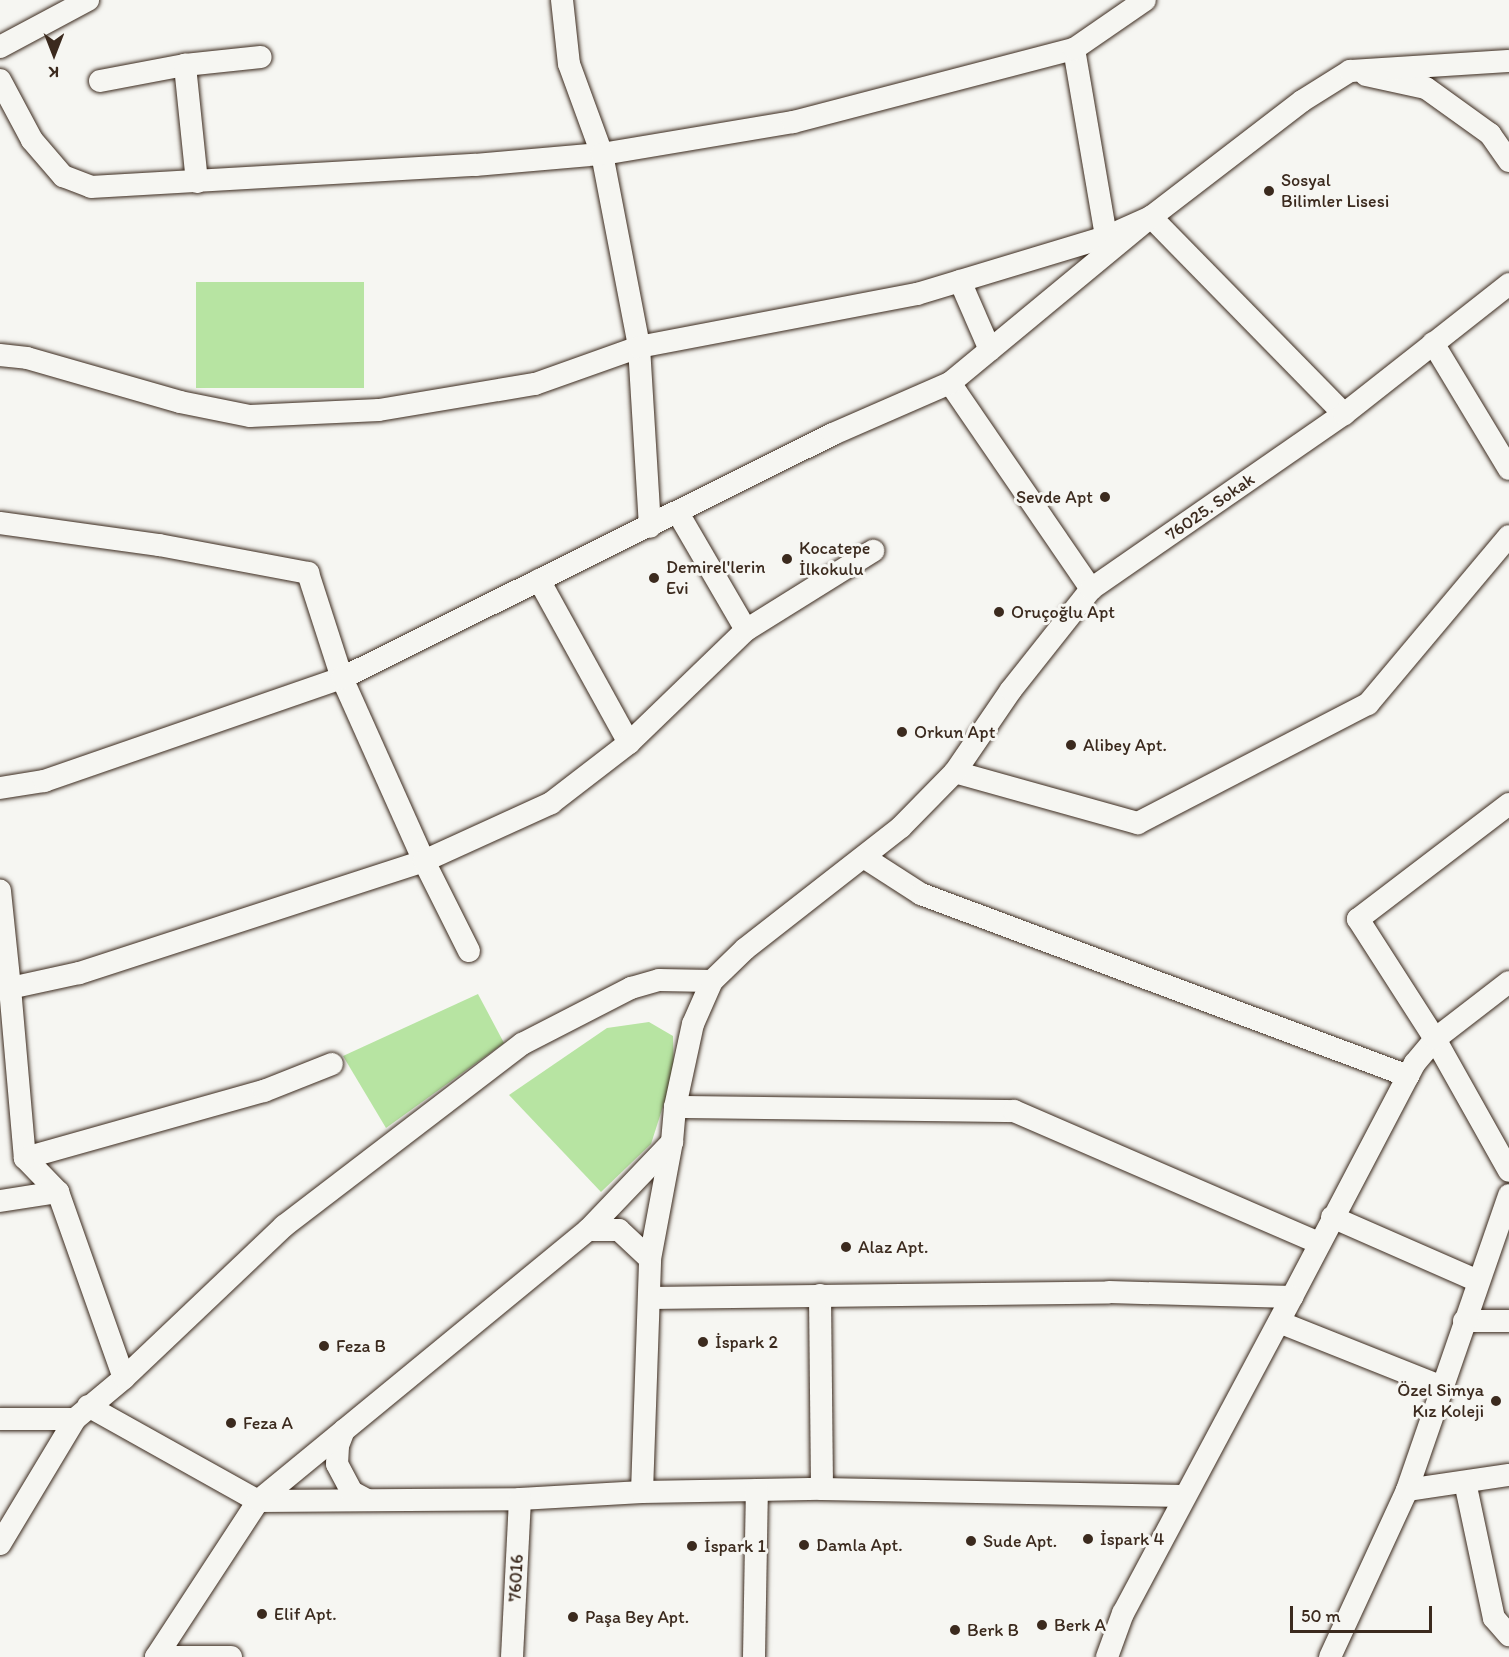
<!DOCTYPE html>
<html>
<head>
<meta charset="utf-8">
<style>
  body { margin:0 }
  #map { position:relative; width:1509px; height:1657px; overflow:hidden; background:#f6f6f2; font-family:Itim,sans-serif }
  div>[style] { position:absolute }
  .green>* { inset:0; background:#b7e4a2; transform-origin:0 0 }
  .roads { filter:drop-shadow(0 0 2px #3b2a1e) drop-shadow(0 0 2px #3b2a1e) }
  .minor>* { height:22px; margin:-11px; padding:0 11px; transform-origin:11px; border-radius:11px; background:#f6f6f2 }
  .dots>* { width:16px; height:16px; translate:-50% -50%; box-sizing:border-box; border:3px solid #f6f6f2; border-radius:50% }
  span { translate:-50% -50%; white-space:nowrap; text-align:center; line-height:1.15; -webkit-text-stroke:6px #f6f6f2; paint-order:stroke }
  .poi-label { font-size:18px; color:#3b2a1e }
  .left { translate:0 -50%; text-align:left }
  .right { translate:-100% -50%; text-align:right }
  .street-label { font-size:18px; color:#3b2a1e }
  .north { position:absolute; left:24px; top:24px; width:60px; height:60px; -webkit-text-stroke:4px #f6f6f2; paint-order:stroke; rotate:180deg; font-size:16px; font-weight:700; line-height:24px; text-align:center; color:#3b2a1e }
  .north::after { content:''; display:block; margin:auto; width:21px; height:27px; background:#3b2a1e; clip-path:polygon(50% 0,100% 100%,50% 72%,0 100%) }
  .scale { position:absolute; left:1290px; top:1606px; width:142px; height:27px; box-sizing:border-box; border:3px solid #3b2a1e; border-top:0; padding-left:8px; font-size:18px; line-height:21px; white-space:nowrap; color:#3b2a1e; -webkit-text-stroke:4px #f6f6f2; paint-order:stroke }
</style>
</head>
<body>
<div id="map">
  <div class="green">
    <div style="left:196px;top:282px;width:168px;height:106px"></div>
    <div style="clip-path:polygon(478px 994px,504px 1043px,386px 1128px,343px 1056px)"></div>
    <div style="clip-path:polygon(649px 1022px,673px 1036px,674px 1072px,651px 1144px,601px 1192px,509px 1095px,607px 1028px)"></div>
  </div>
  <div class="roads">
    <div class="minor">
      <div style="left:562px;top:0;width:64px;rotate:83.8deg"></div>
      <div style="left:569px;top:64px;width:96px;rotate:69.9deg"></div>
      <div style="left:602px;top:154px;width:197px;rotate:79.1deg"></div>
      <div style="left:639px;top:347px;width:180px;rotate:86.5deg"></div>
      <div style="left:0;top:47px;width:100px;rotate:-28.1deg"></div>
      <div style="left:1074px;top:49px;width:191px;rotate:80.3deg"></div>
      <div style="left:1366px;top:75px;width:61px;rotate:12.2deg"></div>
      <div style="left:1426px;top:88px;width:79px;rotate:35.7deg"></div>
      <div style="left:1490px;top:134px;width:33px;rotate:55deg"></div>
      <div style="left:0;top:80px;width:68px;rotate:61.9deg"></div>
      <div style="left:32px;top:140px;width:48px;rotate:49.3deg"></div>
      <div style="left:63px;top:176px;width:30px;rotate:21deg"></div>
      <div style="left:91px;top:187px;width:385px;rotate:-3.3deg"></div>
      <div style="left:475px;top:165px;width:127px;rotate:-5deg"></div>
      <div style="left:602px;top:154px;width:194px;rotate:-9.5deg"></div>
      <div style="left:793px;top:122px;width:290px;rotate:-14.6deg"></div>
      <div style="left:1074px;top:49px;width:86px;rotate:-34.6deg"></div>
      <div style="left:100px;top:81px;width:86px;rotate:-10.7deg"></div>
      <div style="left:197px;top:182px;width:118px;rotate:-95.9deg"></div>
      <div style="left:185px;top:65px;width:76px;rotate:-6deg"></div>
      <div style="left:960px;top:281px;width:75px;rotate:66.5deg"></div>
      <div style="left:1433px;top:343px;width:147px;rotate:58.9deg"></div>
      <div style="left:0;top:355px;width:27px;rotate:6deg"></div>
      <div style="left:27px;top:358px;width:159px;rotate:16deg"></div>
      <div style="left:180px;top:402px;width:71px;rotate:11.3deg"></div>
      <div style="left:250px;top:416px;width:129px;rotate:-2.7deg"></div>
      <div style="left:379px;top:410px;width:158px;rotate:-9.5deg"></div>
      <div style="left:535px;top:384px;width:110px;rotate:-19.6deg"></div>
      <div style="left:639px;top:347px;width:283px;rotate:-10.8deg"></div>
      <div style="left:917px;top:294px;width:197px;rotate:-16.8deg"></div>
      <div style="left:1106px;top:237px;width:49px;rotate:-24deg"></div>
      <div style="left:1151px;top:217px;width:276px;rotate:45.6deg"></div>
      <div style="left:950px;top:383px;width:250px;rotate:55.6deg"></div>
      <div style="left:678px;top:513px;width:135px;rotate:59.8deg"></div>
      <div style="left:0;top:523px;width:161px;rotate:7.9deg"></div>
      <div style="left:159px;top:545px;width:152px;rotate:10.6deg"></div>
      <div style="left:308px;top:573px;width:110px;rotate:72.1deg"></div>
      <div style="left:342px;top:678px;width:201px;rotate:65.9deg"></div>
      <div style="left:424px;top:861px;width:363px;rotate:162deg"></div>
      <div style="left:79px;top:973px;width:71px;rotate:167.7deg"></div>
      <div style="left:10px;top:988px;width:98px;rotate:-95.9deg"></div>
      <div style="left:539px;top:580px;width:186px;rotate:61.1deg"></div>
      <div style="left:955px;top:772px;width:190px;rotate:15.6deg"></div>
      <div style="left:1138px;top:823px;width:259px;rotate:-27.4deg"></div>
      <div style="left:1368px;top:704px;width:219px;rotate:-50deg"></div>
      <div style="left:0;top:788px;width:45px;rotate:-9deg"></div>
      <div style="left:44px;top:781px;width:315px;rotate:-19.1deg"></div>
      <div style="left:342px;top:678px;width:548px;rotate:-26.42deg"></div>
      <div style="left:833px;top:434px;width:128px;rotate:-23.6deg"></div>
      <div style="left:950px;top:383px;width:261px;rotate:-39.6deg"></div>
      <div style="left:1151px;top:217px;width:190px;rotate:-37.5deg"></div>
      <div style="left:1302px;top:101px;width:57px;rotate:-32deg"></div>
      <div style="left:1350px;top:71px;width:159px;rotate:-3.6deg"></div>
      <div style="left:1509px;top:804px;width:190px;rotate:142.7deg"></div>
      <div style="left:1358px;top:919px;width:143px;rotate:57.3deg"></div>
      <div style="left:1435px;top:1039px;width:151px;rotate:60.7deg"></div>
      <div style="left:865px;top:858px;width:67px;rotate:32.7deg"></div>
      <div style="left:921px;top:894px;width:520px;rotate:20.49deg"></div>
      <div style="left:469px;top:951px;width:101px;rotate:-116.6deg"></div>
      <div style="left:424px;top:861px;width:140px;rotate:-24.5deg"></div>
      <div style="left:551px;top:803px;width:98px;rotate:-37.6deg"></div>
      <div style="left:629px;top:743px;width:163px;rotate:-44deg"></div>
      <div style="left:746px;top:630px;width:150px;rotate:-31.9deg"></div>
      <div style="left:10px;top:988px;width:171px;rotate:85deg"></div>
      <div style="left:25px;top:1158px;width:47px;rotate:45.9deg"></div>
      <div style="left:58px;top:1192px;width:197px;rotate:70.5deg"></div>
      <div style="left:675px;top:1107px;width:339px;rotate:0.7deg"></div>
      <div style="left:1014px;top:1111px;width:332px;rotate:23.4deg"></div>
      <div style="left:25px;top:1158px;width:248px;rotate:-15.7deg"></div>
      <div style="left:264px;top:1091px;width:73px;rotate:-21.7deg"></div>
      <div style="left:0;top:1201px;width:59px;rotate:-8.8deg"></div>
      <div style="left:1332px;top:1217px;width:159px;rotate:23.7deg"></div>
      <div style="left:588px;top:1230px;width:31px"></div>
      <div style="left:619px;top:1230px;width:42px;rotate:43.1deg"></div>
      <div style="left:820px;top:1295px;width:194px;rotate:89.4deg"></div>
      <div style="left:1292px;top:1297px;width:264px;rotate:-62.3deg"></div>
      <div style="left:1415px;top:1063px;width:31px;rotate:-50deg"></div>
      <div style="left:1435px;top:1039px;width:93px;rotate:-37.6deg"></div>
      <div style="left:650px;top:1298px;width:459px;rotate:-0.7deg"></div>
      <div style="left:1109px;top:1292px;width:183px;rotate:1.6deg"></div>
      <div style="left:1292px;top:1297px;width:358px;rotate:118.1deg"></div>
      <div style="left:1123px;top:1613px;width:47px;rotate:110deg"></div>
      <div style="left:1464px;top:1321px;width:45px"></div>
      <div style="left:1279px;top:1322px;width:175px;rotate:21.7deg"></div>
      <div style="left:88px;top:1406px;width:195px;rotate:29.2deg"></div>
      <div style="left:258px;top:1501px;width:262px;rotate:-0.4deg"></div>
      <div style="left:520px;top:1499px;width:122px;rotate:-3.3deg"></div>
      <div style="left:642px;top:1492px;width:180px;rotate:-1deg"></div>
      <div style="left:822px;top:1489px;width:361px;rotate:1.1deg"></div>
      <div style="left:0;top:1419px;width:75px"></div>
      <div style="left:75px;top:1419px;width:64px;rotate:-39.9deg"></div>
      <div style="left:124px;top:1378px;width:221px;rotate:-43.5deg"></div>
      <div style="left:284px;top:1226px;width:300px;rotate:-37.4deg"></div>
      <div style="left:522px;top:1044px;width:123px;rotate:-27.2deg"></div>
      <div style="left:631px;top:988px;width:29px;rotate:-16deg"></div>
      <div style="left:659px;top:980px;width:53px;rotate:1.1deg"></div>
      <div style="left:344px;top:1430px;width:17px;rotate:111deg"></div>
      <div style="left:338px;top:1446px;width:18px;rotate:93deg"></div>
      <div style="left:337px;top:1464px;width:32px;rotate:62deg"></div>
      <div style="left:352px;top:1492px;width:17px;rotate:28deg"></div>
      <div style="left:1465px;top:1482px;width:139px;rotate:78deg"></div>
      <div style="left:1494px;top:1618px;width:23px;rotate:49deg"></div>
      <div style="left:1407px;top:1490px;width:103px;rotate:-8.4deg"></div>
      <div style="left:642px;top:1492px;width:233px;rotate:-88deg"></div>
      <div style="left:650px;top:1259px;width:119px;rotate:-79.4deg"></div>
      <div style="left:0;top:1544px;width:146px;rotate:-59deg"></div>
      <div style="left:156px;top:1657px;width:186px;rotate:-56.8deg"></div>
      <div style="left:258px;top:1501px;width:427px;rotate:-39.4deg"></div>
      <div style="left:588px;top:1230px;width:122px;rotate:-46.3deg"></div>
      <div style="left:672px;top:1142px;width:35px;rotate:-85deg"></div>
      <div style="left:675px;top:1107px;width:85px;rotate:-77.8deg"></div>
      <div style="left:693px;top:1024px;width:47px;rotate:-66.2deg"></div>
      <div style="left:712px;top:981px;width:46px;rotate:-44.1deg"></div>
      <div style="left:745px;top:949px;width:198px;rotate:-38deg"></div>
      <div style="left:901px;top:827px;width:77px;rotate:-45.5deg"></div>
      <div style="left:955px;top:772px;width:99px;rotate:-55.7deg"></div>
      <div style="left:1011px;top:690px;width:129px;rotate:-51.6deg"></div>
      <div style="left:1091px;top:589px;width:308px;rotate:-34.7deg"></div>
      <div style="left:1344px;top:414px;width:210px;rotate:-38.2deg"></div>
      <div style="left:156px;top:1657px;width:75px"></div>
      <div style="left:512px;top:1657px;width:158px;rotate:-87.1deg"></div>
      <div style="left:754px;top:1657px;width:167px;rotate:-89deg"></div>
      <div style="left:1330px;top:1657px;width:184px;rotate:-65.2deg"></div>
      <div style="left:1407px;top:1490px;width:312px;rotate:-70.9deg"></div>
    </div>
  </div>
  <div class="dots">
    <div style="left:1269px;top:191px;background:#3b2a1e"></div>
    <div style="left:1105px;top:497px;background:#3b2a1e"></div>
    <div style="left:787px;top:559px;background:#3b2a1e"></div>
    <div style="left:654px;top:578px;background:#3b2a1e"></div>
    <div style="left:999px;top:612px;background:#3b2a1e"></div>
    <div style="left:902px;top:732px;background:#3b2a1e"></div>
    <div style="left:1071px;top:745px;background:#3b2a1e"></div>
    <div style="left:846px;top:1247px;background:#3b2a1e"></div>
    <div style="left:703px;top:1342px;background:#3b2a1e"></div>
    <div style="left:324px;top:1346px;background:#3b2a1e"></div>
    <div style="left:1496px;top:1401px;background:#3b2a1e"></div>
    <div style="left:231px;top:1423px;background:#3b2a1e"></div>
    <div style="left:1088px;top:1539px;background:#3b2a1e"></div>
    <div style="left:971px;top:1541px;background:#3b2a1e"></div>
    <div style="left:804px;top:1545px;background:#3b2a1e"></div>
    <div style="left:692px;top:1546px;background:#3b2a1e"></div>
    <div style="left:262px;top:1614px;background:#3b2a1e"></div>
    <div style="left:573px;top:1617px;background:#3b2a1e"></div>
    <div style="left:1042px;top:1625px;background:#3b2a1e"></div>
    <div style="left:955px;top:1630px;background:#3b2a1e"></div>
  </div>
  <div class="poi-label">
    <span class="left" style="left:1281px;top:191px">Sosyal<br>Bilimler Lisesi</span>
    <span class="right" style="left:1093px;top:497px">Sevde Apt</span>
    <span class="left" style="left:799px;top:559px">Kocatepe<br>İlkokulu</span>
    <span class="left" style="left:666px;top:578px">Demirel'lerin<br>Evi</span>
    <span class="left" style="left:1011px;top:612px">Oruçoğlu Apt</span>
    <span class="left" style="left:914px;top:732px">Orkun Apt</span>
    <span class="left" style="left:1083px;top:745px">Alibey Apt.</span>
    <span class="left" style="left:858px;top:1247px">Alaz Apt.</span>
    <span class="left" style="left:715px;top:1342px">İspark 2</span>
    <span class="left" style="left:336px;top:1346px">Feza B</span>
    <span class="right" style="left:1484px;top:1401px">Özel Simya<br>Kız Koleji</span>
    <span class="left" style="left:243px;top:1423px">Feza A</span>
    <span class="left" style="left:1100px;top:1539px">İspark 4</span>
    <span class="left" style="left:983px;top:1541px">Sude Apt.</span>
    <span class="left" style="left:816px;top:1545px">Damla Apt.</span>
    <span class="left" style="left:704px;top:1546px">İspark 1</span>
    <span class="left" style="left:274px;top:1614px">Elif Apt.</span>
    <span class="left" style="left:585px;top:1617px">Paşa Bey Apt.</span>
    <span class="left" style="left:1054px;top:1625px">Berk A</span>
    <span class="left" style="left:967px;top:1630px">Berk B</span>
  </div>
  <div class="street-label">
    <span style="left:1210px;top:507px;rotate:-35deg">76025. Sokak</span>
    <span style="left:516px;top:1578px;rotate:-87deg">76016</span>
  </div>
  <div class="north">K</div>
  <div class="scale">50 m</div>
</div>
</body>
</html>
